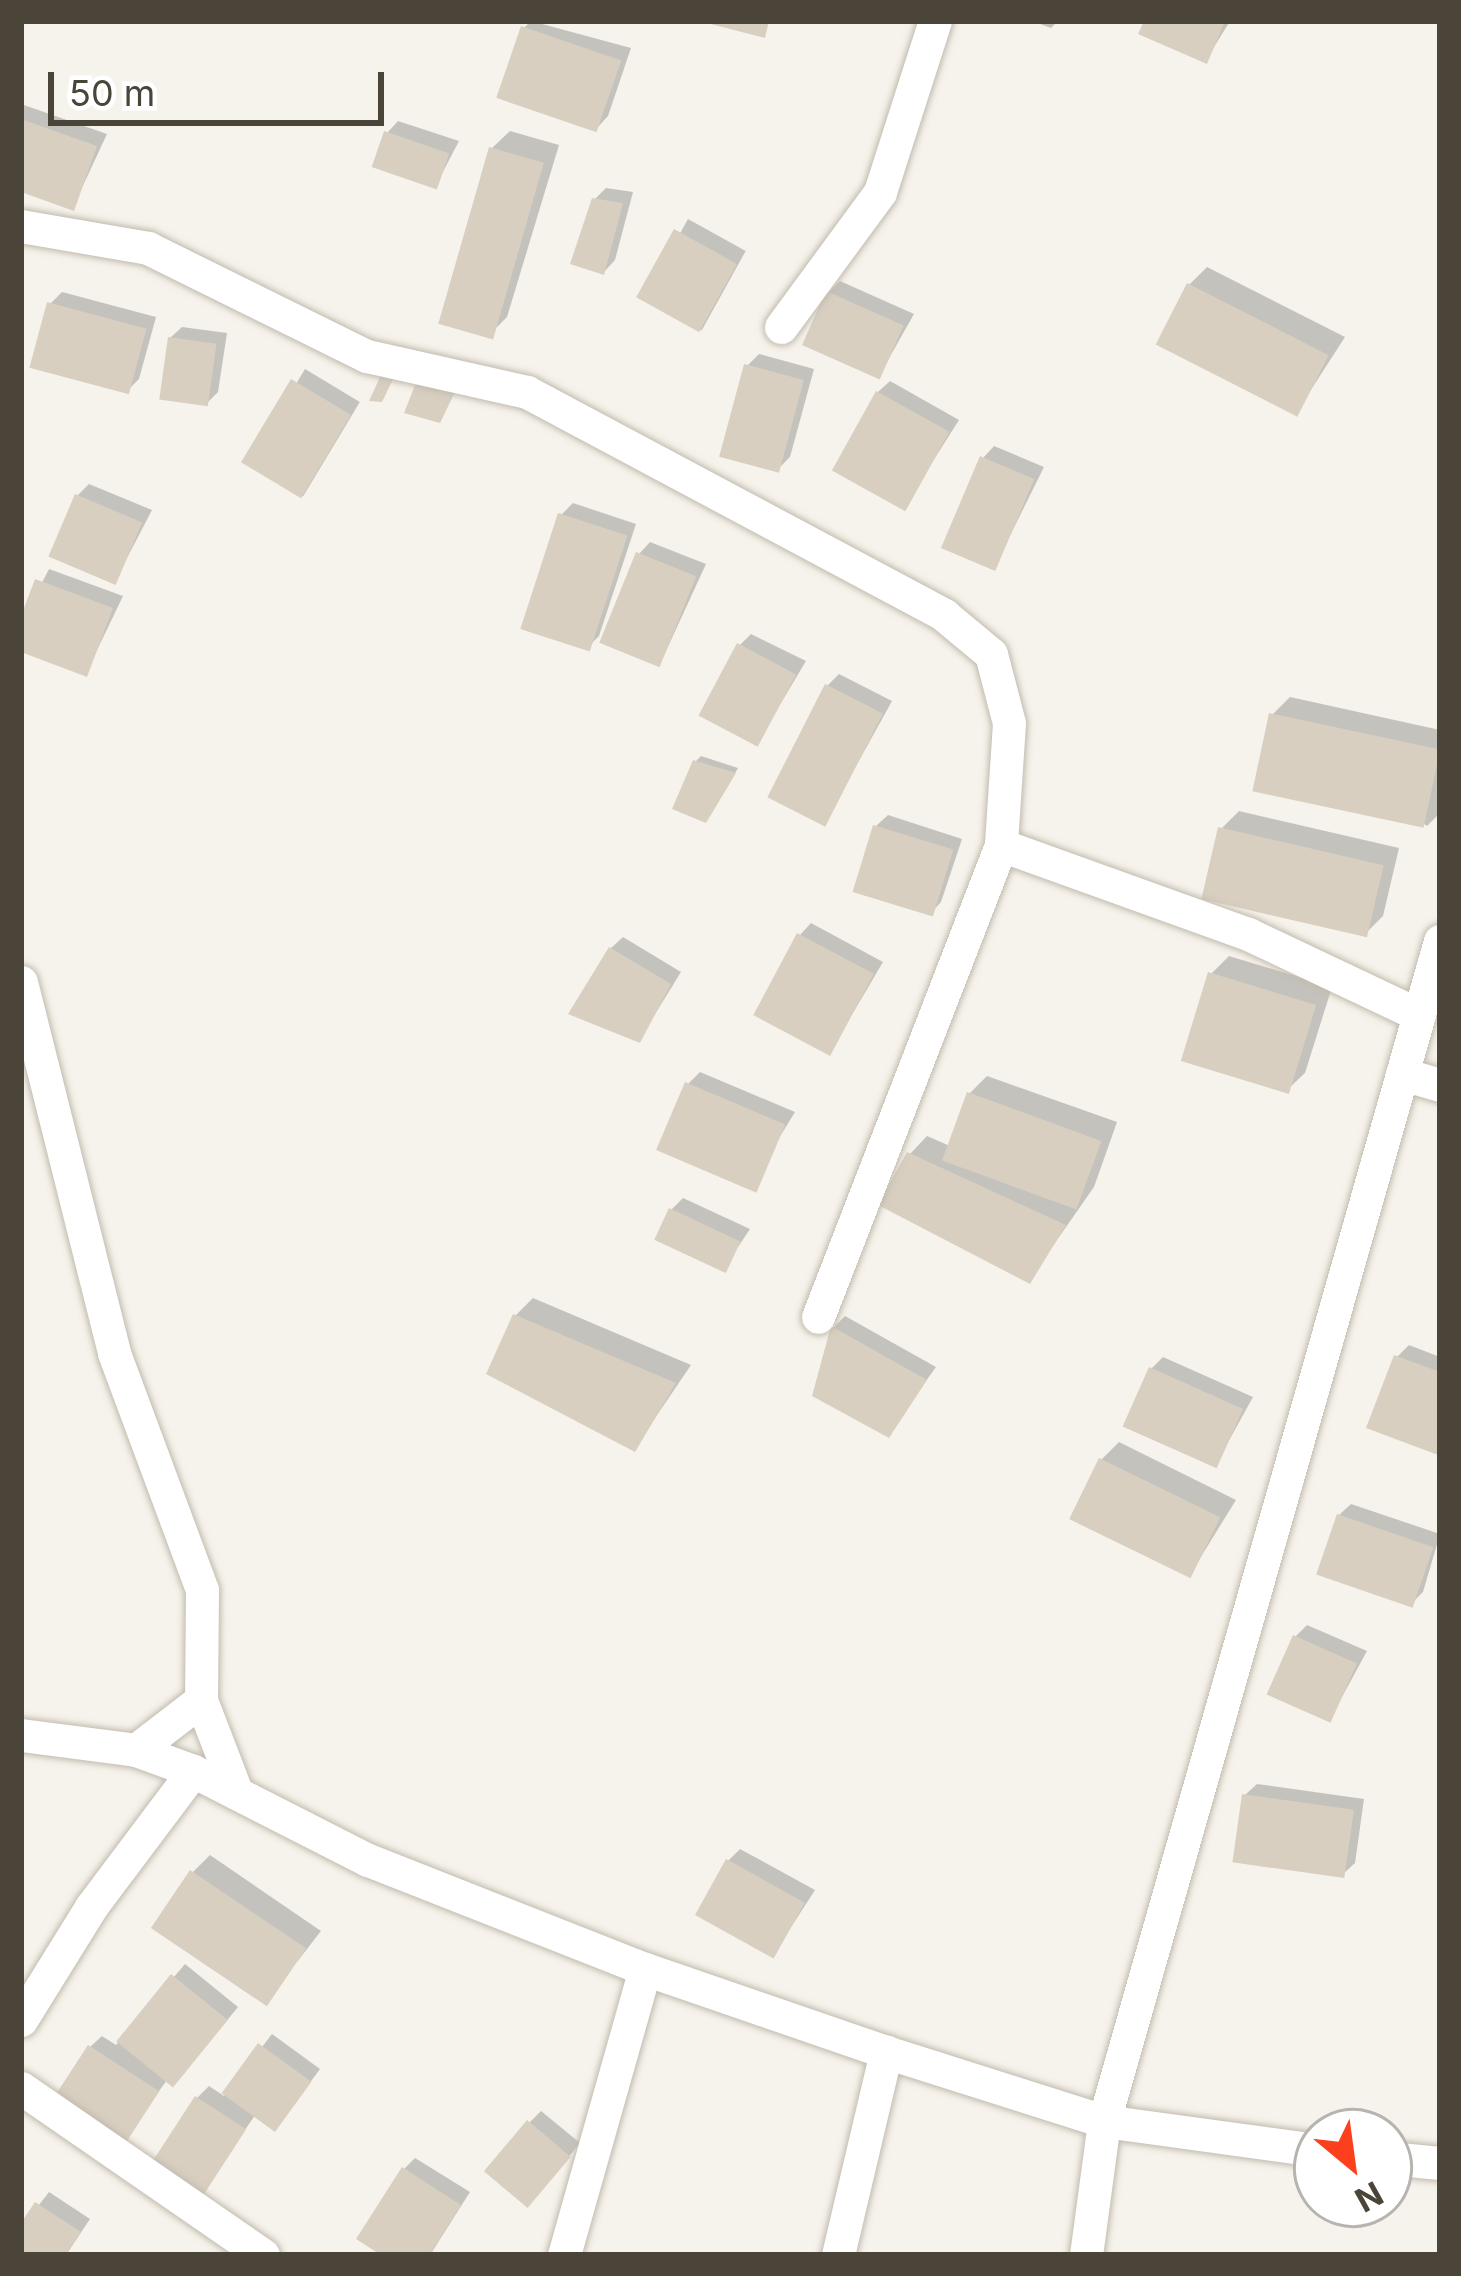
<!DOCTYPE html>
<html>
<head>
<meta charset="utf-8">
<style>
  body { margin:0 }
  #map { position:relative; width:1461px; height:2276px; overflow:hidden; background:#f6f3ec; font-family:Inter,sans-serif }
  div>[style] { position:absolute }
  .shadow>* { inset:0; background:#0003; transform-origin:0 0 }
  .building>* { inset:0; background:#d8cfc1; transform-origin:0 0 }
  .roads { filter:drop-shadow(0 0 3px #c2bbae) drop-shadow(0 0 3px #c2bbae) }
  .street>* { height:33px; margin:-16.5px; padding:0 16.5px; transform-origin:16.5px; border-radius:16.5px; background:#fff }
  span { translate:-50% -50%; white-space:nowrap; text-align:center; line-height:1.15; -webkit-text-stroke:10px #fff; paint-order:stroke }
  .frame { position:absolute; inset:0; border:24px solid #4b4439; pointer-events:none }
  .north { position:absolute; left:1293px; top:2108px; width:120px; height:120px; box-sizing:border-box; background:#fff; border:3px solid #b7b4b0; border-radius:50%; rotate:151deg; font-size:33px; font-weight:700; line-height:48px; text-align:center; color:#4b4439 }
  .north::after { content:''; display:block; margin:auto; width:42px; height:54px; background:#fc3f1d; clip-path:polygon(50% 0,100% 100%,50% 72%,0 100%) }
  .scale { position:absolute; left:48px; top:72px; width:336px; height:54px; box-sizing:border-box; border:6px solid #4b4439; border-top:0; padding-left:15px; font-size:36px; line-height:42px; white-space:nowrap; color:#4b4439; -webkit-text-stroke:9px #fff; paint-order:stroke }
</style>
</head>
<body>
<div id="map">
  <div class="shadow">
    <div style="clip-path:polygon(531px 21px,631px 48px,608px 116px,597px 128px,524px 28px)"></div>
    <div style="clip-path:polygon(1032px 21px,1058px 21px,1051px 28px)"></div>
    <div style="clip-path:polygon(1147px 21px,1230px 21px,1206px 60px)"></div>
    <div style="clip-path:polygon(21px 104px,107px 134px,73px 207px,21px 188px)"></div>
    <div style="clip-path:polygon(398px 121px,459px 141px,436px 185px,387px 133px)"></div>
    <div style="clip-path:polygon(510px 131px,559px 145px,507px 317px,489px 335px,492px 148px)"></div>
    <div style="clip-path:polygon(606px 188px,633px 192px,615px 260px,604px 272px,595px 199px)"></div>
    <div style="left:688px;top:219px;width:66px;height:91px;rotate:29deg"></div>
    <div style="clip-path:polygon(1207px 267px,1345px 337px,1296px 413px,1189px 285px)"></div>
    <div style="clip-path:polygon(840px 281px,914px 314px,879px 376px,828px 293px)"></div>
    <div style="clip-path:polygon(62px 292px,156px 317px,139px 379px,127px 391px,50px 304px)"></div>
    <div style="clip-path:polygon(182px 327px,227px 333px,218px 392px,207px 403px,170px 338px)"></div>
    <div style="clip-path:polygon(759px 354px,814px 369px,790px 457px,778px 469px,747px 366px)"></div>
    <div style="left:305px;top:369px;width:64px;height:110px;rotate:31deg"></div>
    <div style="clip-path:polygon(890px 381px,959px 420px,903px 508px,878px 392px)"></div>
    <div style="clip-path:polygon(994px 446px,1044px 467px,994px 568px,983px 458px)"></div>
    <div style="clip-path:polygon(89px 484px,152px 510px,115px 581px,77px 496px)"></div>
    <div style="clip-path:polygon(573px 503px,636px 524px,599px 636px,587px 648px,561px 515px)"></div>
    <div style="clip-path:polygon(650px 542px,706px 564px,660px 664px,639px 554px)"></div>
    <div style="clip-path:polygon(49px 569px,123px 596px,86px 673px,21px 649px,21px 624px)"></div>
    <div style="clip-path:polygon(751px 634px,806px 661px,757px 743px,740px 645px)"></div>
    <div style="clip-path:polygon(839px 674px,892px 701px,825px 822px,827px 686px)"></div>
    <div style="clip-path:polygon(1290px 697px,1440px 730px,1440px 813px,1427px 826px,1272px 715px)"></div>
    <div style="clip-path:polygon(701px 756px,738px 768px,711px 814px,696px 761px)"></div>
    <div style="clip-path:polygon(1239px 811px,1399px 848px,1383px 916px,1365px 934px,1221px 829px)"></div>
    <div style="clip-path:polygon(888px 815px,962px 839px,941px 902px,930px 914px,876px 826px)"></div>
    <div style="clip-path:polygon(811px 923px,883px 962px,830px 1052px,800px 935px)"></div>
    <div style="clip-path:polygon(623px 937px,681px 972px,639px 1040px,611px 948px)"></div>
    <div style="clip-path:polygon(1229px 956px,1332px 987px,1305px 1073px,1287px 1090px,1211px 974px)"></div>
    <div style="clip-path:polygon(700px 1072px,795px 1112px,749px 1187px,688px 1084px)"></div>
    <div style="clip-path:polygon(987px 1076px,1117px 1122px,1094px 1187px,1029px 1280px,910px 1154px,927px 1136px,950px 1146px,969px 1094px)"></div>
    <div style="clip-path:polygon(683px 1198px,750px 1229px,722px 1271px,671px 1210px)"></div>
    <div style="clip-path:polygon(533px 1298px,691px 1365px,634px 1449px,515px 1316px)"></div>
    <div style="clip-path:polygon(845px 1316px,936px 1367px,888px 1434px,816px 1394px,834px 1327px)"></div>
    <div style="clip-path:polygon(1409px 1345px,1440px 1357px,1437px 1452px,1397px 1357px)"></div>
    <div style="clip-path:polygon(1163px 1357px,1253px 1397px,1216px 1464px,1151px 1369px)"></div>
    <div style="clip-path:polygon(1119px 1442px,1236px 1500px,1189px 1576px,1101px 1460px)"></div>
    <div style="clip-path:polygon(1351px 1504px,1440px 1534px,1423px 1592px,1411px 1604px,1339px 1515px)"></div>
    <div style="clip-path:polygon(1307px 1625px,1367px 1651px,1330px 1719px,1295px 1637px)"></div>
    <div style="clip-path:polygon(1257px 1784px,1364px 1799px,1355px 1863px,1343px 1874px,1245px 1795px)"></div>
    <div style="clip-path:polygon(740px 1849px,815px 1890px,773px 1955px,728px 1861px)"></div>
    <div style="clip-path:polygon(210px 1855px,321px 1931px,265px 2003px,193px 1872px)"></div>
    <div style="clip-path:polygon(185px 1964px,238px 2007px,184px 2073px,167px 2080px,118px 2148px,90px 2047px,102px 2036px,116px 2045px)"></div>
    <div style="clip-path:polygon(272px 2034px,320px 2069px,286px 2115px,256px 2114px,201px 2193px,197px 2098px,209px 2086px,224px 2096px)"></div>
    <div style="clip-path:polygon(541px 2111px,580px 2143px,539px 2193px,530px 2122px)"></div>
    <div style="clip-path:polygon(415px 2158px,470px 2192px,430px 2255px,387px 2255px,404px 2169px)"></div>
    <div style="clip-path:polygon(49px 2192px,90px 2219px,66px 2255px,21px 2255px,21px 2228px)"></div>
  </div>
  <div class="building">
    <div style="clip-path:polygon(699px 21px,769px 21px,765px 38px)"></div>
    <div style="clip-path:polygon(1144px 21px,1225px 21px,1207px 64px,1138px 34px)"></div>
    <div style="left:521px;top:26px;width:106px;height:76px;rotate:19deg"></div>
    <div style="clip-path:polygon(21px 119px,97px 146px,74px 211px,21px 192px)"></div>
    <div style="left:384px;top:131px;width:69px;height:38px;rotate:19deg"></div>
    <div style="left:489px;top:147px;width:57px;height:184px;rotate:16deg"></div>
    <div style="clip-path:polygon(592px 198px,623px 203px,604px 275px,570px 264px)"></div>
    <div style="left:674px;top:229px;width:72px;height:78px;rotate:29deg"></div>
    <div style="left:1187px;top:283px;width:159px;height:69px;rotate:27deg"></div>
    <div style="left:826px;top:291px;width:85px;height:59px;rotate:24deg"></div>
    <div style="left:47px;top:302px;width:103px;height:68px;rotate:15deg"></div>
    <div style="left:168px;top:337px;width:49px;height:63px;rotate:8deg"></div>
    <div style="clip-path:polygon(386px 364px,399px 367px,382px 402px,369px 401px)"></div>
    <div style="left:744px;top:364px;width:62px;height:96px;rotate:15deg"></div>
    <div style="clip-path:polygon(419px 375px,458px 386px,440px 423px,404px 413px)"></div>
    <div style="left:291px;top:379px;width:70px;height:97px;rotate:31deg"></div>
    <div style="left:876px;top:391px;width:84px;height:91px;rotate:29deg"></div>
    <div style="left:980px;top:456px;width:59px;height:100px;rotate:23deg"></div>
    <div style="left:75px;top:494px;width:73px;height:68px;rotate:23deg"></div>
    <div style="left:558px;top:513px;width:73px;height:122px;rotate:18deg"></div>
    <div style="left:636px;top:552px;width:65px;height:98px;rotate:22deg"></div>
    <div style="clip-path:polygon(35px 579px,113px 608px,87px 677px,21px 652px,21px 616px)"></div>
    <div style="left:737px;top:643px;width:67px;height:82px;rotate:28deg"></div>
    <div style="left:825px;top:684px;width:65px;height:127px;rotate:27deg"></div>
    <div style="left:1269px;top:713px;width:175px;height:80px;rotate:12deg"></div>
    <div style="clip-path:polygon(693px 760px,736px 773px,706px 823px,672px 809px)"></div>
    <div style="left:873px;top:825px;width:84px;height:70px;rotate:17deg"></div>
    <div style="left:1218px;top:827px;width:170px;height:74px;rotate:13deg"></div>
    <div style="left:797px;top:933px;width:87px;height:93px;rotate:28deg"></div>
    <div style="clip-path:polygon(609px 947px,671px 984px,640px 1043px,568px 1014px)"></div>
    <div style="left:1208px;top:972px;width:113px;height:93px;rotate:17deg"></div>
    <div style="left:685px;top:1082px;width:109px;height:74px;rotate:23deg"></div>
    <div style="left:967px;top:1092px;width:143px;height:73px;rotate:20deg"></div>
    <div style="clip-path:polygon(907px 1152px,1066px 1225px,1030px 1284px,878px 1205px)"></div>
    <div style="left:669px;top:1208px;width:79px;height:35px;rotate:25deg"></div>
    <div style="clip-path:polygon(513px 1314px,676px 1383px,635px 1452px,486px 1374px)"></div>
    <div style="clip-path:polygon(831px 1326px,927px 1380px,889px 1438px,812px 1396px)"></div>
    <div style="clip-path:polygon(1394px 1355px,1440px 1372px,1438px 1455px,1366px 1428px)"></div>
    <div style="left:1149px;top:1367px;width:103px;height:65px;rotate:24deg"></div>
    <div style="left:1099px;top:1458px;width:135px;height:68px;rotate:26deg"></div>
    <div style="left:1337px;top:1514px;width:102px;height:64px;rotate:19deg"></div>
    <div style="left:1293px;top:1635px;width:70px;height:65px;rotate:24deg"></div>
    <div style="left:1242px;top:1794px;width:113px;height:69px;rotate:8deg"></div>
    <div style="left:726px;top:1859px;width:90px;height:64px;rotate:29deg"></div>
    <div style="left:190px;top:1870px;width:140px;height:70px;rotate:34deg"></div>
    <div style="left:171px;top:1974px;width:73px;height:87px;rotate:39deg"></div>
    <div style="left:258px;top:2043px;width:66px;height:62px;rotate:36deg"></div>
    <div style="left:88px;top:2045px;width:85px;height:73px;rotate:33deg"></div>
    <div style="left:195px;top:2096px;width:61px;height:82px;rotate:33deg"></div>
    <div style="left:527px;top:2120px;width:57px;height:67px;rotate:40deg"></div>
    <div style="clip-path:polygon(402px 2167px,461px 2205px,429px 2255px,381px 2255px,356px 2239px)"></div>
    <div style="clip-path:polygon(35px 2202px,81px 2232px,65px 2255px,21px 2255px,21px 2223px)"></div>
  </div>
  <div class="roads">
    <div class="street">
      <div style="left:21px;top:226px;width:129px;rotate:9.8deg"></div>
      <div style="left:148px;top:248px;width:244px;rotate:26.3deg"></div>
      <div style="left:367px;top:356px;width:164px;rotate:12.7deg"></div>
      <div style="left:527px;top:392px;width:473px;rotate:28.1deg"></div>
      <div style="left:944px;top:615px;width:61px;rotate:39.7deg"></div>
      <div style="left:991px;top:654px;width:71px;rotate:75.4deg"></div>
      <div style="left:1009px;top:723px;width:122px;rotate:93.8deg"></div>
      <div style="left:1001px;top:845px;width:506px;rotate:111.19deg"></div>
      <div style="left:781px;top:327px;width:167px;rotate:-53.7deg"></div>
      <div style="left:880px;top:192px;width:180px;rotate:-72.2deg"></div>
      <div style="left:1001px;top:845px;width:263px;rotate:19.8deg"></div>
      <div style="left:1248px;top:934px;width:189px;rotate:25.3deg"></div>
      <div style="left:21px;top:982px;width:382px;rotate:75.9deg"></div>
      <div style="left:114px;top:1353px;width:253px;rotate:69.6deg"></div>
      <div style="left:202px;top:1590px;width:110px;rotate:90.5deg"></div>
      <div style="left:201px;top:1700px;width:92px;rotate:69deg"></div>
      <div style="left:1402px;top:1074px;width:40px;rotate:16deg"></div>
      <div style="left:21px;top:1735px;width:116px;rotate:7.4deg"></div>
      <div style="left:136px;top:1750px;width:61px;rotate:20.2deg"></div>
      <div style="left:193px;top:1771px;width:196px;rotate:27deg"></div>
      <div style="left:368px;top:1860px;width:298px;rotate:21.5deg"></div>
      <div style="left:645px;top:1969px;width:255px;rotate:19deg"></div>
      <div style="left:886px;top:2052px;width:229px;rotate:17.6deg"></div>
      <div style="left:1104px;top:2121px;width:215px;rotate:7.8deg"></div>
      <div style="left:136px;top:1750px;width:82px;rotate:-37.6deg"></div>
      <div style="left:21px;top:2020px;width:133px;rotate:-58.2deg"></div>
      <div style="left:91px;top:1907px;width:170px;rotate:-53.1deg"></div>
      <div style="left:21px;top:2088px;width:294px;rotate:34.6deg"></div>
      <div style="left:1389px;top:2158px;width:51px;rotate:5.6deg"></div>
      <div style="left:564px;top:2255px;width:297px;rotate:-74.2deg"></div>
      <div style="left:838px;top:2255px;width:209px;rotate:-76.7deg"></div>
      <div style="left:1086px;top:2255px;width:135px;rotate:-82.3deg"></div>
      <div style="left:1104px;top:2121px;width:1227px;rotate:-74.11deg"></div>
    </div>
  </div>
  <div class="frame"></div>
  <div class="north">N</div>
  <div class="scale">50 m</div>
</div>
</body>
</html>
